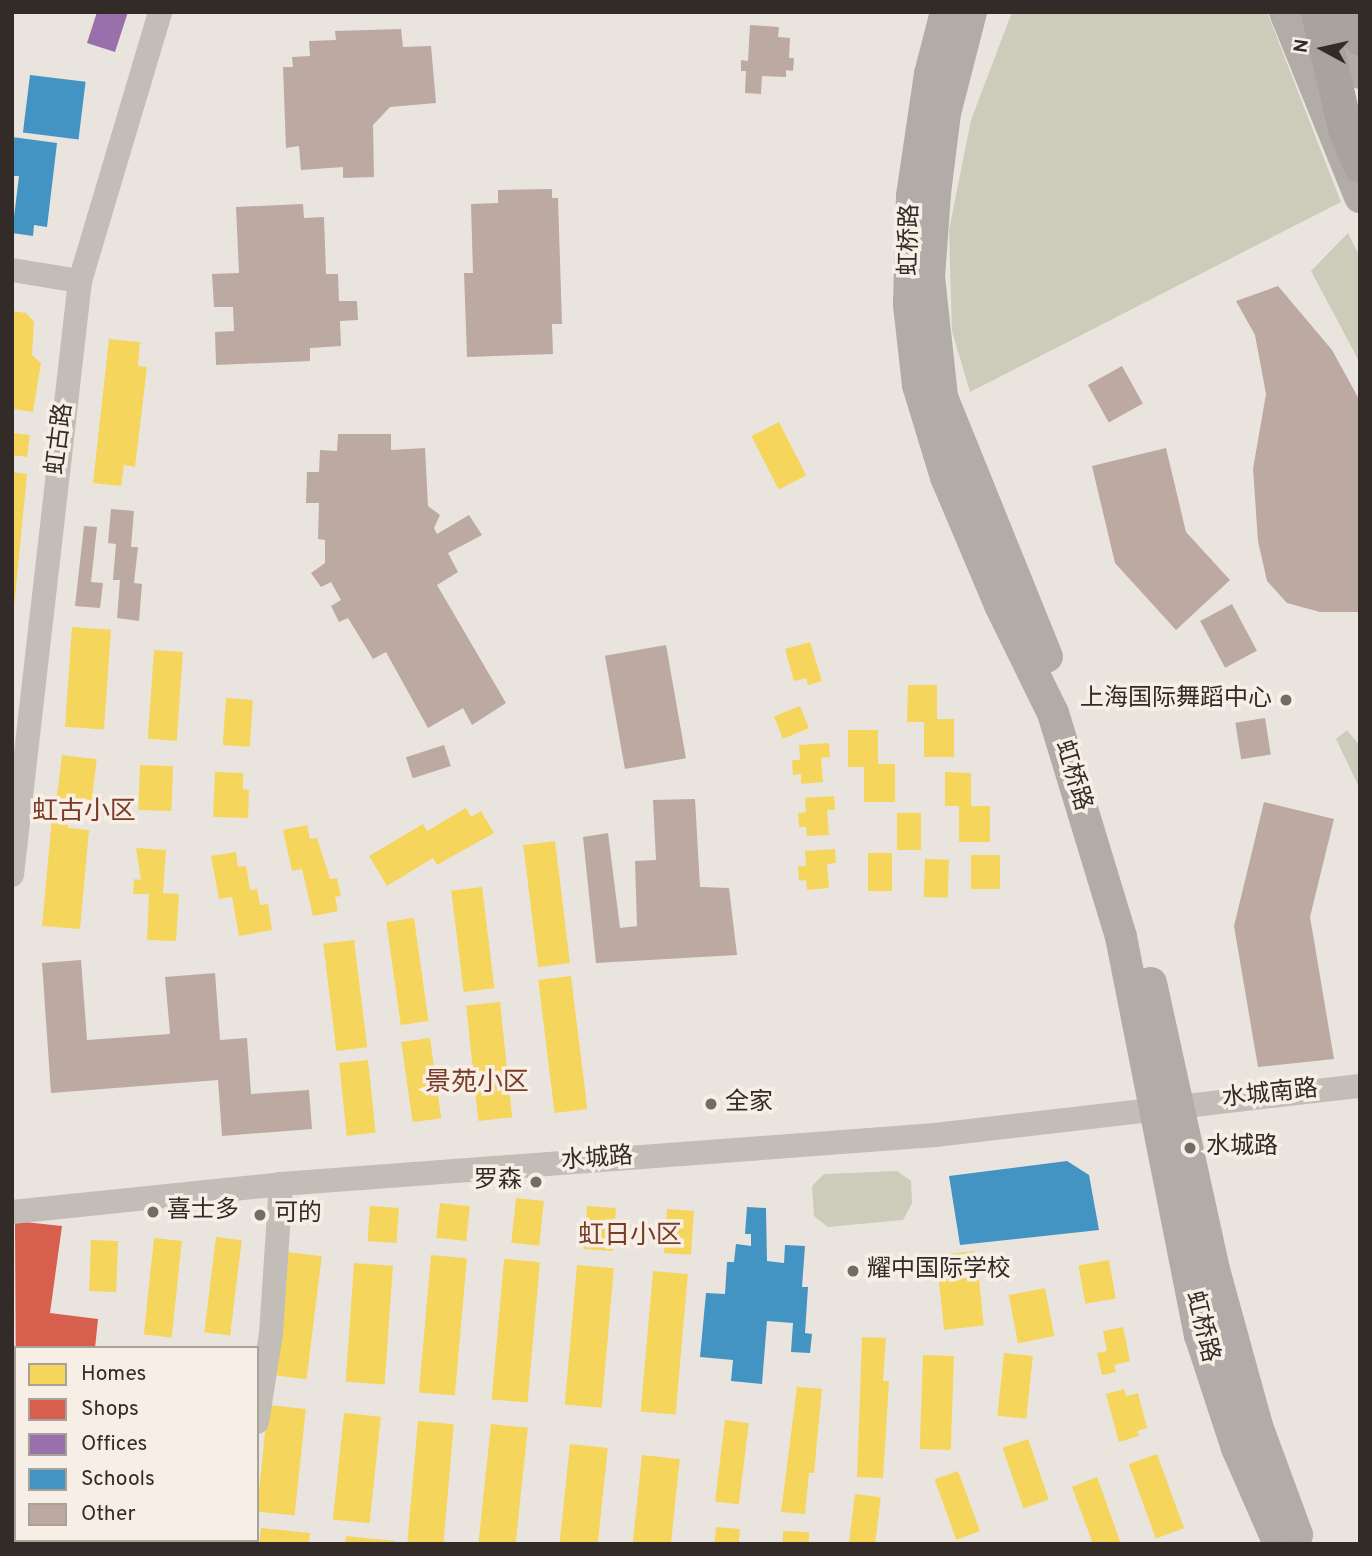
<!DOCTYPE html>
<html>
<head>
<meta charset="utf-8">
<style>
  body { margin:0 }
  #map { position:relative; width:1372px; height:1556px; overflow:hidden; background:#eae4de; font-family:Overpass,"Noto Sans SC",sans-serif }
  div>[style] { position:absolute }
  .green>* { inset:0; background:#cbcdba }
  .homes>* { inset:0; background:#f6d55c; transform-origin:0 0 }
  .shops>* { inset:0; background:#d6604d }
  .offices>* { inset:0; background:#9970ab }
  .schools>* { inset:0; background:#4393c3; transform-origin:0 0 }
  .building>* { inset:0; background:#bca9a2; transform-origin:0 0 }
  .minor>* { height:24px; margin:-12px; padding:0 12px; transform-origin:12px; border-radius:12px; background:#c3bdb8 }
  .major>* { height:32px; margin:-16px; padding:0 16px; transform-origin:16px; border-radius:16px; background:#b1aca7 }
  .highway>* { height:35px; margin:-17.5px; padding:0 17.5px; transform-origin:17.5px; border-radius:17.5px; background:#a9a39e }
  .dots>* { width:19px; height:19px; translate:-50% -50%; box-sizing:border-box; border:4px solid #f7efe6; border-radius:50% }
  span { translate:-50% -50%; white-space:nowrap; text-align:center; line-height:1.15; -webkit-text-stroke:7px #f7efe6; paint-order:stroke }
  .street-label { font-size:24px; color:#322b27 }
  .poi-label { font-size:24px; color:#322b27 }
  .right { translate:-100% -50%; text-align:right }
  .left { translate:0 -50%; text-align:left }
  .neighbourhood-label { font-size:26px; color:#783c29 }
  .frame { position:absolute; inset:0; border:14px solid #322b27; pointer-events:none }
  .legend { position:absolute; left:14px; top:1346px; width:245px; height:196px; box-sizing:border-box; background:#f7efe6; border:2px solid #a8a19a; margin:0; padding:9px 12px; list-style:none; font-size:21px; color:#322b27 }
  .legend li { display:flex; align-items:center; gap:14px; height:35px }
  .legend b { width:35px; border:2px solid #a8a19a }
  .north { position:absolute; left:1288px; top:14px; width:70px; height:70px; -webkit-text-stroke:5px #f7efe6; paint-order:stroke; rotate:278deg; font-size:19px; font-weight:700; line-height:28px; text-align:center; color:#322b27 }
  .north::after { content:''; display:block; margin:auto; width:24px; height:32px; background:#322b27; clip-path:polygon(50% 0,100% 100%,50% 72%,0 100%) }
</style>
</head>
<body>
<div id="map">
  <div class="green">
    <div style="clip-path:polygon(1012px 12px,1267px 12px,1341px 202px,970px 392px,952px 331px,949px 230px,971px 120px)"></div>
    <div style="clip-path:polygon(1348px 233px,1360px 257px,1360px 363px,1311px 271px)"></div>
    <div style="clip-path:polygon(1347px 730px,1360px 746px,1360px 789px,1336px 739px)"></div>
    <div style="clip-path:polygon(897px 1171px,911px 1181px,912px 1203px,903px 1220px,828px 1227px,814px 1216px,812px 1186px,824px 1174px)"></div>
  </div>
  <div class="homes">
    <div style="clip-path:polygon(12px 311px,26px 313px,34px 322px,32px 355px,41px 363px,33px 412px,12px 409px)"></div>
    <div style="clip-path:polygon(109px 339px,140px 342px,138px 366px,147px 367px,135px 467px,124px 465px,121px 486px,93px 483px)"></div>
    <div style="left:779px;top:422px;width:60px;height:31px;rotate:63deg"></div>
    <div style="left:13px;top:433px;width:17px;height:22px;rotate:7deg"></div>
    <div style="clip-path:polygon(12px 472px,27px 474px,14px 608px,12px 608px)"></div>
    <div style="left:72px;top:627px;width:39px;height:100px;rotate:4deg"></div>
    <div style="clip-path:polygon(810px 642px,822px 681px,808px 685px,806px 678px,794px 681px,785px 649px)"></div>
    <div style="left:154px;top:650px;width:29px;height:89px;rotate:4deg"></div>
    <div style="clip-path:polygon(908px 685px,937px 685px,937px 719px,954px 719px,954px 757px,924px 757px,924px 722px,907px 722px)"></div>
    <div style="left:226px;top:698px;width:27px;height:47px;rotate:4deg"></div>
    <div style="left:800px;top:706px;width:24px;height:28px;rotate:68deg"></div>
    <div style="clip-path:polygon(848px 730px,878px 730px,878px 764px,895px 764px,895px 802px,864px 802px,864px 767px,848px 767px)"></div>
    <div style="clip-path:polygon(829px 743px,830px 757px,821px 758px,823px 782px,801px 784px,801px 774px,793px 775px,792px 760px,800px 760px,799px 745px)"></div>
    <div style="left:62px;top:755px;width:35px;height:47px;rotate:7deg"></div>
    <div style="left:140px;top:765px;width:33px;height:45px;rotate:2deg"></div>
    <div style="clip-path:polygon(215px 772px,243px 773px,243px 789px,249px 790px,248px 818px,213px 817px)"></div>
    <div style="clip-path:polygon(945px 772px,971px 773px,971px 806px,990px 806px,990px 842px,959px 842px,959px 806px,945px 806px)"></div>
    <div style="clip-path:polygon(834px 796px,835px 810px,827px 810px,829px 835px,807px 836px,806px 827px,799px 827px,798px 813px,806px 812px,805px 798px)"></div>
    <div style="clip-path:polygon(466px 808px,471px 817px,481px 811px,494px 833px,437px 865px,433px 858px,387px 886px,369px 856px,423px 824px,427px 831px)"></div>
    <div style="left:897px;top:813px;width:24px;height:37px"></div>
    <div style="clip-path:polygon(52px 818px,68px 819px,68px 828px,89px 830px,80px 929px,42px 926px)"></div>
    <div style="clip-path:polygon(307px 825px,310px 839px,317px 838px,330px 879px,337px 878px,341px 896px,335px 897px,338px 911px,313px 916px,302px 869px,292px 871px,283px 830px)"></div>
    <div style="left:555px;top:841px;width:123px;height:32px;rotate:83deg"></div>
    <div style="clip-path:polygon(136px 848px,166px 850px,163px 893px,179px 894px,176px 941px,147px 940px,149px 894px,133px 894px,134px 879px,141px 880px)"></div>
    <div style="clip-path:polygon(835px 849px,836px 863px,827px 864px,829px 888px,807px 890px,806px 880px,799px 881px,798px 866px,806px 866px,805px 851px)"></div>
    <div style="clip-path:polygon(236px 852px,238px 867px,246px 866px,250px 890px,257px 889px,260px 905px,268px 904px,272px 930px,239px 936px,232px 897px,219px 899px,211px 856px)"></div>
    <div style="left:868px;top:853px;width:24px;height:38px"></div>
    <div style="left:971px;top:855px;width:29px;height:34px"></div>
    <div style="left:925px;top:859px;width:24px;height:38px;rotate:2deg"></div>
    <div style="left:482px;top:887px;width:102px;height:31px;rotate:83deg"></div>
    <div style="left:414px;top:918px;width:104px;height:28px;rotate:82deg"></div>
    <div style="left:354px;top:940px;width:108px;height:31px;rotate:83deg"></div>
    <div style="left:571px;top:976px;width:134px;height:33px;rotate:83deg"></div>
    <div style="left:500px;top:1002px;width:116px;height:34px;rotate:84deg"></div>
    <div style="left:430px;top:1038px;width:81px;height:29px;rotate:82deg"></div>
    <div style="left:368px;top:1060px;width:73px;height:29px;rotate:84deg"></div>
    <div style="left:516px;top:1198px;width:28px;height:45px;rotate:6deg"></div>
    <div style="left:440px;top:1203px;width:30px;height:35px;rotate:6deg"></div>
    <div style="left:370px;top:1206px;width:29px;height:35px;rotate:4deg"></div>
    <div style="left:587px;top:1206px;width:29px;height:43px;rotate:4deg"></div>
    <div style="left:667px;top:1209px;width:27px;height:44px;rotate:4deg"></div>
    <div style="left:216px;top:1237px;width:26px;height:96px;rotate:7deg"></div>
    <div style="left:154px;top:1238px;width:28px;height:97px;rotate:6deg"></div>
    <div style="left:91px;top:1240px;width:27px;height:51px;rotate:2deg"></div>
    <div style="left:976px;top:1251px;width:75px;height:40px;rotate:84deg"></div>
    <div style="left:287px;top:1252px;width:35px;height:124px;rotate:7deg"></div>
    <div style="left:431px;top:1255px;width:36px;height:138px;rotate:5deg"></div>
    <div style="left:504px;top:1259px;width:36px;height:141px;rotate:5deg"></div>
    <div style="left:1109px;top:1260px;width:39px;height:31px;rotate:80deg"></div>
    <div style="left:354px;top:1263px;width:39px;height:119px;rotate:4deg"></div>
    <div style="left:577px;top:1265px;width:37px;height:140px;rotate:5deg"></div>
    <div style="left:653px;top:1271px;width:35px;height:141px;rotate:5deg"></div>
    <div style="left:1045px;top:1288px;width:49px;height:37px;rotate:79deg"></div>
    <div style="clip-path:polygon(1123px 1327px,1130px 1361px,1114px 1365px,1116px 1372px,1102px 1375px,1097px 1353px,1107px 1351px,1103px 1331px)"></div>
    <div style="clip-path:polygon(862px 1337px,886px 1338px,883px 1381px,889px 1381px,883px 1478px,857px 1477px)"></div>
    <div style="left:1004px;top:1353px;width:29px;height:63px;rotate:6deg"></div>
    <div style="left:923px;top:1355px;width:31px;height:94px;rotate:2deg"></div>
    <div style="clip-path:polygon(797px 1387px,822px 1389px,814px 1473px,809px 1473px,805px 1514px,781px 1512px)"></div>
    <div style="clip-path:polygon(1124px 1389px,1126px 1396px,1138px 1393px,1147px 1428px,1137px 1431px,1139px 1436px,1119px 1442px,1106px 1394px)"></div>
    <div style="left:268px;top:1405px;width:38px;height:107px;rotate:6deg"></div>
    <div style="left:344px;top:1413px;width:37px;height:107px;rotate:6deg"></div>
    <div style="left:725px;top:1420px;width:24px;height:82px;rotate:7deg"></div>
    <div style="left:418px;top:1421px;width:36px;height:124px;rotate:5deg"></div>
    <div style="left:491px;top:1424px;width:37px;height:121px;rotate:6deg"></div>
    <div style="left:1028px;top:1439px;width:64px;height:27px;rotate:71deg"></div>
    <div style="left:570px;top:1444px;width:38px;height:101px;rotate:6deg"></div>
    <div style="left:1157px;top:1454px;width:79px;height:30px;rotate:70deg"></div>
    <div style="left:642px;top:1455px;width:38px;height:90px;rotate:6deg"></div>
    <div style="left:958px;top:1471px;width:64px;height:25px;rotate:70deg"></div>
    <div style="clip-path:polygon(1097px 1477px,1121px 1544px,1093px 1544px,1072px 1487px)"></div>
    <div style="left:855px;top:1494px;width:26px;height:50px;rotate:7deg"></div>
    <div style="left:716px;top:1527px;width:24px;height:17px;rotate:5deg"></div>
    <div style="clip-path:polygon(261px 1528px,310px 1533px,309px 1544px,259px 1544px)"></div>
    <div style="left:783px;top:1531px;width:26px;height:13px;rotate:2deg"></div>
    <div style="clip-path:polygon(346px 1536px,395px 1541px,394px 1544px,345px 1544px)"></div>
    <div style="clip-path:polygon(180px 1540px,219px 1540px,179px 1544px)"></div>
  </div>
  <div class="shops">
    <div style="clip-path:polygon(15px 1221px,62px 1226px,50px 1313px,98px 1319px,95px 1348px,16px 1348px,16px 1396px)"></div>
  </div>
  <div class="offices">
    <div style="clip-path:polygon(97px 12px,128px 12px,115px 52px,87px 43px)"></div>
  </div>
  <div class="schools">
    <div style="left:30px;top:75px;width:56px;height:58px;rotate:7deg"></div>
    <div style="clip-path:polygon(12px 137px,57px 143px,47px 227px,34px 225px,33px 236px,12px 233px,19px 176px,12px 176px)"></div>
    <div style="clip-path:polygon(1067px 1161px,1089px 1175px,1099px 1230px,960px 1245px,949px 1176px)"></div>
    <div style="clip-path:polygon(747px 1207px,766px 1208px,767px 1261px,784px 1263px,785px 1245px,805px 1246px,802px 1287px,808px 1287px,805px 1333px,812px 1334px,810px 1353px,791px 1352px,793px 1323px,767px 1321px,762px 1384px,731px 1381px,733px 1360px,700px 1357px,706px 1293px,725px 1294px,727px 1262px,734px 1262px,736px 1244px,751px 1246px,751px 1234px,745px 1234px)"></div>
  </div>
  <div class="building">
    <div style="clip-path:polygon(750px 25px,779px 27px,778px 37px,790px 38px,789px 58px,794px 58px,793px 71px,786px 70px,786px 77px,762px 76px,761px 94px,745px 93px,746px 71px,741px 71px,741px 60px,748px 61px)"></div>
    <div style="clip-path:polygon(401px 29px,403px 47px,431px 46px,436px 103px,390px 107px,373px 125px,374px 177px,343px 178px,343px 167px,301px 170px,299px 146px,286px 148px,283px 67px,293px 67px,292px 57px,310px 56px,309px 41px,336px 40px,335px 31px)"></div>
    <div style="clip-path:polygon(552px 189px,552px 198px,558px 198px,562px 324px,552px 324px,553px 354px,467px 357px,464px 273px,473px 273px,471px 204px,498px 203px,498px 190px)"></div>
    <div style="clip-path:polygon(303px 204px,304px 218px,324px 217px,326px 274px,338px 274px,339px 301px,357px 301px,358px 320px,340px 321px,341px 346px,310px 348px,310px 361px,216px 365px,215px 332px,234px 331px,233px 307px,214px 307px,212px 274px,239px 273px,236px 207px)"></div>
    <div style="clip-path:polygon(1278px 286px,1332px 350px,1360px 401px,1360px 612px,1320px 612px,1287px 603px,1267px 581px,1258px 541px,1253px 469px,1266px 394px,1255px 335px,1236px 301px)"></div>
    <div style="left:1122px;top:366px;width:43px;height:39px;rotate:61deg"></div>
    <div style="clip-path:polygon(338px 434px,391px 434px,391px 450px,425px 448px,428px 506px,440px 515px,434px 528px,437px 534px,469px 515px,482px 535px,448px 553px,458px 572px,437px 585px,506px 703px,472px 725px,463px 708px,428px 728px,386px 652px,373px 659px,348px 618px,339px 622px,331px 606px,341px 600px,331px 582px,321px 587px,311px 573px,325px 563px,325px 540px,318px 539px,319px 503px,306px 503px,307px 472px,319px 472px,320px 450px,337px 451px)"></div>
    <div style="clip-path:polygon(1166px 448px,1186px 532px,1230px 580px,1176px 630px,1115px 563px,1092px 466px)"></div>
    <div style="clip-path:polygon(111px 509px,134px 511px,131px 547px,138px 547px,134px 583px,142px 584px,139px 621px,117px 618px,120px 580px,113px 580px,116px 544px,108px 543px)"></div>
    <div style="clip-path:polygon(84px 526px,97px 527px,91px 582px,103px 583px,100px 608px,75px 606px)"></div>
    <div style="left:1232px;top:604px;width:53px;height:36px;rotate:62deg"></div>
    <div style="left:666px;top:645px;width:115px;height:62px;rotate:80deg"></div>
    <div style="left:1265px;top:718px;width:37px;height:30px;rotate:81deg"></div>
    <div style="left:444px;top:745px;width:22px;height:40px;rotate:72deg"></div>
    <div style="clip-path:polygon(695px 799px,700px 887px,729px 888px,737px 955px,596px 963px,583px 837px,608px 833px,620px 928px,637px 926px,635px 861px,656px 860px,653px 800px)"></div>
    <div style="clip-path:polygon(1264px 802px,1334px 819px,1310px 917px,1334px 1059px,1258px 1067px,1234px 926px)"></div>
    <div style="clip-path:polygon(81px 960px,87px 1040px,170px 1034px,165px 977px,215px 973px,220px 1040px,247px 1038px,251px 1094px,309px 1090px,312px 1129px,222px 1136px,218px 1080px,51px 1093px,42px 963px)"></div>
  </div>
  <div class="minor">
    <div style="left:12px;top:270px;width:69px;rotate:9.2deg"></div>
    <div style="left:12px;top:875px;width:598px;rotate:-83.47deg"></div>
    <div style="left:80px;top:281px;width:281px;rotate:-73.4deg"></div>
    <div style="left:12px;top:1212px;width:270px;rotate:-5.9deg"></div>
    <div style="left:281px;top:1184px;width:656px;rotate:-4.28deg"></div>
    <div style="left:935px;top:1135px;width:428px;rotate:-6.6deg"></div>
    <div style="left:257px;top:1422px;width:89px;rotate:-81deg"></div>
    <div style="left:271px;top:1334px;width:150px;rotate:-86.2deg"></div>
    <div style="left:238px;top:1544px;width:4px;rotate:-90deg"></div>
  </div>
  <div class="major">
    <div style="left:946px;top:12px;width:64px;rotate:104.5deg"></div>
    <div style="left:930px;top:74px;width:123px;rotate:98.4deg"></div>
    <div style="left:912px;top:196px;width:109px;rotate:91.6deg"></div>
    <div style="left:909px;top:305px;width:81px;rotate:83.6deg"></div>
    <div style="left:918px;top:385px;width:96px;rotate:73.1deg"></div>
    <div style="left:946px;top:477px;width:139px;rotate:67.1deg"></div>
    <div style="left:1000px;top:605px;width:120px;rotate:63.9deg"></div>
    <div style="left:1053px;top:713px;width:234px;rotate:73.1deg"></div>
    <div style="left:1121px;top:937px;width:406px;rotate:78.8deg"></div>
    <div style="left:1200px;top:1335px;width:119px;rotate:71.9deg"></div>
    <div style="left:1237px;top:1448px;width:105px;rotate:66.4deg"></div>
    <div style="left:971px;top:12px;width:104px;rotate:104.4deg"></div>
    <div style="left:945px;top:113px;width:81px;rotate:97.1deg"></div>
    <div style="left:935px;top:193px;width:84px;rotate:94.1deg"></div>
    <div style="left:929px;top:277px;width:121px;rotate:83.8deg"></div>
    <div style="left:942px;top:397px;width:280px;rotate:68deg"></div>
    <div style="left:1285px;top:12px;width:200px;rotate:67.9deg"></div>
    <div style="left:1337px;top:12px;width:65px;rotate:69.3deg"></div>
    <div style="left:1151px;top:983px;width:290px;rotate:77.6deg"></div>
    <div style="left:1213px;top:1266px;width:166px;rotate:74.6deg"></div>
    <div style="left:1257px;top:1426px;width:116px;rotate:69.8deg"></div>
  </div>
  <div class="highway">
    <div style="left:1318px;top:12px;width:119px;rotate:76.9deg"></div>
    <div style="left:1345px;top:128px;width:40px;rotate:68deg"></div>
    <div style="left:1352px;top:12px;width:27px;rotate:73deg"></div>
  </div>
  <div class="dots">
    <div style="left:1286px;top:700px;background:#726c67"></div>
    <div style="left:711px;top:1104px;background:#726c67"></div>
    <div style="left:1190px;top:1148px;background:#726c67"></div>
    <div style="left:536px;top:1182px;background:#726c67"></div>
    <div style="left:153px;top:1212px;background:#726c67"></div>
    <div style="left:260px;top:1215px;background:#726c67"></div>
    <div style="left:853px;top:1271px;background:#726c67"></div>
  </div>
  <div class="street-label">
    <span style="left:911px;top:240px;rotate:-89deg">虹桥路</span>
    <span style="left:61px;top:439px;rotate:-83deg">虹古路</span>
    <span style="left:1072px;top:776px;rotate:73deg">虹桥路</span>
    <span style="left:1270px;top:1095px;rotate:-6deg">水城南路</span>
    <span style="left:597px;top:1160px;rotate:-4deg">水城路</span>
    <span style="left:1201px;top:1327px;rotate:76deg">虹桥路</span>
  </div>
  <div class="poi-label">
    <span class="right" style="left:1272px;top:700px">上海国际舞蹈中心</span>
    <span class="left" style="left:725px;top:1104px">全家</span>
    <span class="left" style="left:1206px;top:1148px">水城路</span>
    <span class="right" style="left:522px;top:1182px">罗森</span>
    <span class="left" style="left:167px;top:1212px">喜士多</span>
    <span class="left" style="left:274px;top:1215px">可的</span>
    <span class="left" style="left:867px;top:1271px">耀中国际学校</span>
  </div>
  <div class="neighbourhood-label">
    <span style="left:84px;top:813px">虹古小区</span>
    <span style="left:477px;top:1084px">景苑小区</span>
    <span style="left:630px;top:1237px">虹日小区</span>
  </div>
  <div class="frame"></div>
  <ul class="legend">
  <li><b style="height:19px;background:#f6d55c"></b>Homes</li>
  <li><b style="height:19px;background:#d6604d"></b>Shops</li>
  <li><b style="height:19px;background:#9970ab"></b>Offices</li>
  <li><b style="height:19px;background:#4393c3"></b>Schools</li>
  <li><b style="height:19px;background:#bca9a2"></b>Other</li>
  </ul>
  <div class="north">N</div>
</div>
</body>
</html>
